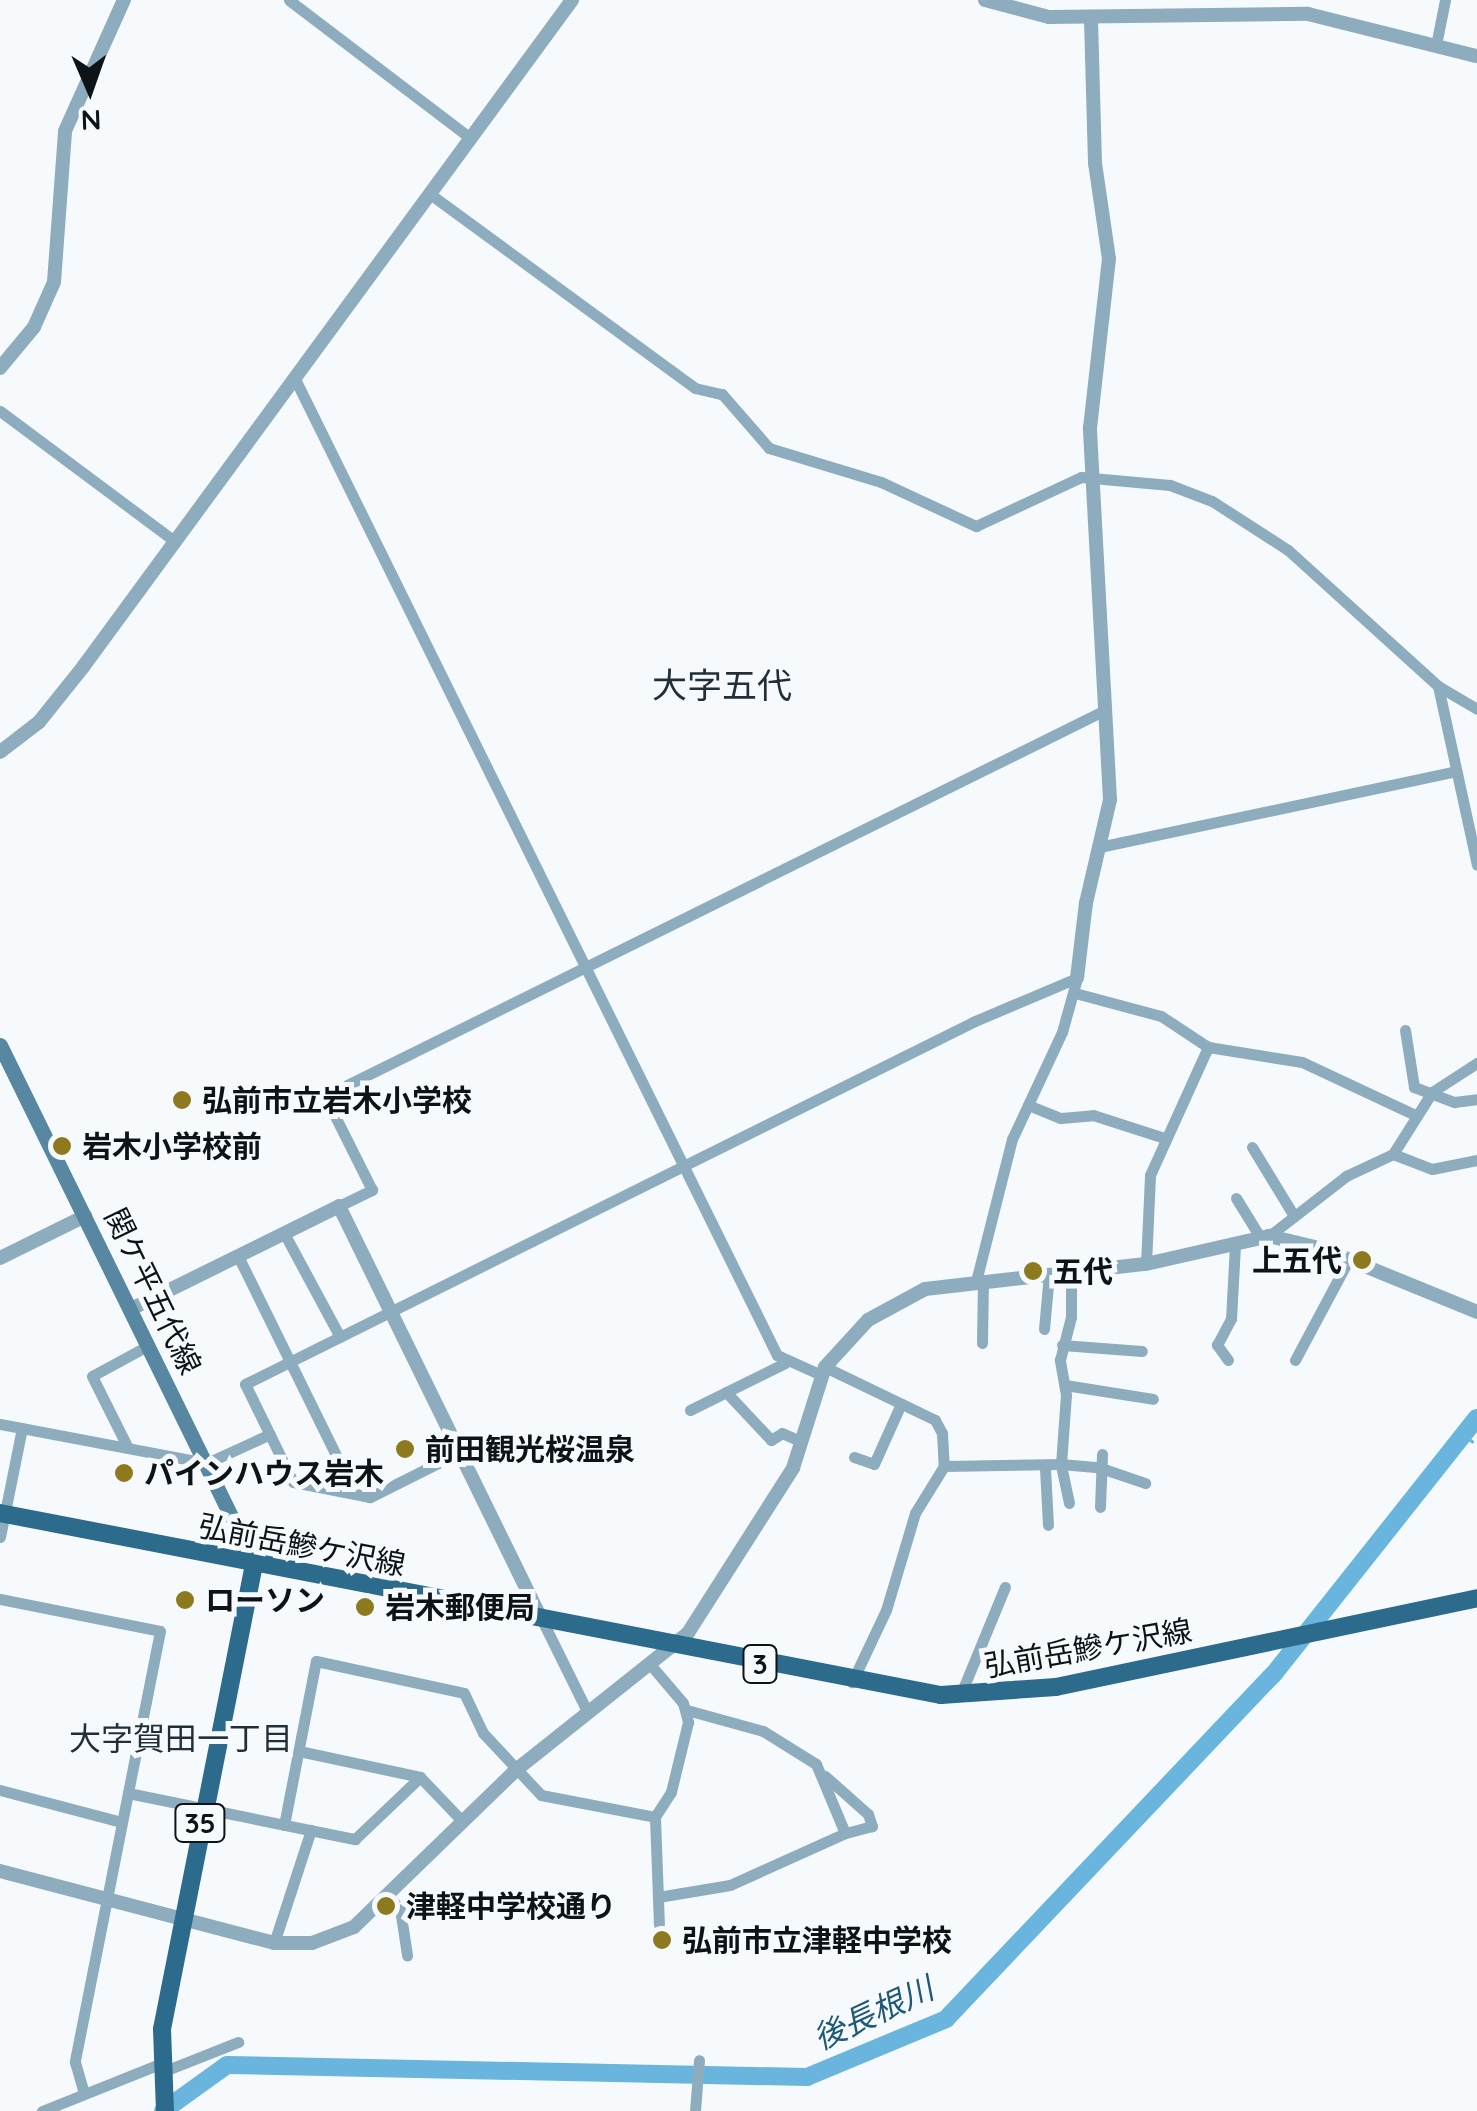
<!DOCTYPE html>
<html>
<head>
<meta charset="utf-8">
<style>
  body { margin:0 }
  #map { position:relative; width:1477px; height:2111px; overflow:hidden; background:#f7fafd; font-family:Quicksand,"Noto Sans JP",sans-serif }
  div>[style] { position:absolute }
  .stream>* { height:2.5px; margin:-1.25px; padding:0 1.25px; transform-origin:1.25px; border-radius:1.25px; background:#69b5de }
  .river>* { height:18px; margin:-9px; padding:0 9px; transform-origin:9px; border-radius:9px; background:#69b5de }
  .minor>* { height:11px; margin:-5.5px; padding:0 5.5px; transform-origin:5.5px; border-radius:5.5px; background:#8dadbf }
  .tertiary>* { height:14px; margin:-7px; padding:0 7px; transform-origin:7px; border-radius:7px; background:#8dadbf }
  .secondary>* { height:15px; margin:-7.5px; padding:0 7.5px; transform-origin:7.5px; border-radius:7.5px; background:#5787a1 }
  .primary>* { height:18px; margin:-9px; padding:0 9px; transform-origin:9px; border-radius:9px; background:#2c6b8b }
  .dots>* { width:28px; height:28px; translate:-50% -50%; box-sizing:border-box; border:5px solid #f7fafd; border-radius:50% }
  span { translate:-50% -50%; white-space:nowrap; text-align:center; line-height:1.15; -webkit-text-stroke:10px #f7fafd; paint-order:stroke }
  .shield-label span { padding:2px 8px; background:#f7fafd; border:2px solid; border-radius:8px; -webkit-text-stroke-width:0 }
  .shield-label { font-size:28px; color:#0d1417; font-weight:700 }
  .poi-label { font-size:30px; color:#0d1417; font-weight:700 }
  .left { translate:0 -50%; text-align:left }
  .right { translate:-100% -50%; text-align:right }
  .street-label { font-size:30px; color:#0d1417 }
  .neighbourhood-label { font-size:32px; color:#213038 }
  .water-label { font-size:32px; color:#1e5975; font-style:italic }
  .quarter-label { font-size:35px; color:#213038 }
  .north { position:absolute; left:40px; top:40px; width:100px; height:100px; -webkit-text-stroke:8px #f7fafd; paint-order:stroke; rotate:178deg; font-size:28px; font-weight:700; line-height:40px; text-align:center; color:#0d1417 }
  .north::after { content:''; display:block; margin:auto; width:35px; height:45px; background:#0d1417; clip-path:polygon(50% 0,100% 100%,50% 72%,0 100%) }
</style>
</head>
<body>
<div id="map">
  <div class="stream">
    <div style="left:1465px;top:1436px;width:9px;rotate:36deg"></div>
  </div>
  <div class="river">
    <div style="left:163px;top:2111px;width:79px;rotate:-35.7deg"></div>
    <div style="left:227px;top:2065px;width:580px;rotate:1.19deg"></div>
    <div style="left:807px;top:2077px;width:151px;rotate:-22.6deg"></div>
    <div style="left:946px;top:2019px;width:475px;rotate:-46.5deg"></div>
    <div style="left:1273px;top:1675px;width:328px;rotate:-51.6deg"></div>
  </div>
  <div class="minor">
    <div style="left:289px;top:0;width:226px;rotate:37.3deg"></div>
    <div style="left:1436px;top:45px;width:46px;rotate:-78.7deg"></div>
    <div style="left:430px;top:194px;width:328px;rotate:36.2deg"></div>
    <div style="left:695px;top:388px;width:28px;rotate:13deg"></div>
    <div style="left:722px;top:394px;width:72px;rotate:49deg"></div>
    <div style="left:769px;top:448px;width:117px;rotate:16.9deg"></div>
    <div style="left:881px;top:482px;width:105px;rotate:24.9deg"></div>
    <div style="left:976px;top:526px;width:116px;rotate:-25deg"></div>
    <div style="left:1081px;top:477px;width:89px;rotate:5.1deg"></div>
    <div style="left:1170px;top:485px;width:45px;rotate:20.9deg"></div>
    <div style="left:1212px;top:501px;width:90px;rotate:32.8deg"></div>
    <div style="left:1288px;top:550px;width:202px;rotate:42.2deg"></div>
    <div style="left:1438px;top:686px;width:45px;rotate:30.5deg"></div>
    <div style="left:294px;top:377px;width:1091px;rotate:63.72deg"></div>
    <div style="left:777px;top:1355px;width:48px;rotate:24.4deg"></div>
    <div style="left:0;top:411px;width:219px;rotate:36.7deg"></div>
    <div style="left:1438px;top:686px;width:183px;rotate:77.7deg"></div>
    <div style="left:1104px;top:846px;width:360px;rotate:-12deg"></div>
    <div style="left:1075px;top:993px;width:89px;rotate:15deg"></div>
    <div style="left:1161px;top:1016px;width:56px;rotate:33.4deg"></div>
    <div style="left:1208px;top:1047px;width:95px;rotate:9.1deg"></div>
    <div style="left:1302px;top:1062px;width:125px;rotate:25.1deg"></div>
    <div style="left:1405px;top:1030px;width:58px;rotate:81deg"></div>
    <div style="left:1414px;top:1087px;width:43px;rotate:20.6deg"></div>
    <div style="left:1454px;top:1102px;width:23px;rotate:-7deg"></div>
    <div style="left:1028px;top:1105px;width:35px;rotate:22deg"></div>
    <div style="left:1061px;top:1118px;width:32px;rotate:-5deg"></div>
    <div style="left:1093px;top:1115px;width:75px;rotate:17.9deg"></div>
    <div style="left:1252px;top:1147px;width:81px;rotate:58.7deg"></div>
    <div style="left:1393px;top:1154px;width:42px;rotate:21deg"></div>
    <div style="left:1432px;top:1169px;width:46px;rotate:-11.3deg"></div>
    <div style="left:1236px;top:1198px;width:46px;rotate:58.4deg"></div>
    <div style="left:339px;top:1206px;width:37px;rotate:-26deg"></div>
    <div style="left:372px;top:1190px;width:105px;rotate:-116.6deg"></div>
    <div style="left:325px;top:1096px;width:870px;rotate:-26.33deg"></div>
    <div style="left:284px;top:1233px;width:118px;rotate:61.7deg"></div>
    <div style="left:1269px;top:1236px;width:98px;rotate:-37.9deg"></div>
    <div style="left:1346px;top:1176px;width:52px;rotate:-25.1deg"></div>
    <div style="left:1393px;top:1154px;width:73px;rotate:-57.8deg"></div>
    <div style="left:1432px;top:1092px;width:54px;rotate:-32.8deg"></div>
    <div style="left:238px;top:1256px;width:265px;rotate:63.8deg"></div>
    <div style="left:1146px;top:1264px;width:89px;rotate:-87.4deg"></div>
    <div style="left:1150px;top:1175px;width:141px;rotate:-65.6deg"></div>
    <div style="left:1044px;top:1329px;width:55px;rotate:-84.8deg"></div>
    <div style="left:982px;top:1343px;width:63px;rotate:-89.1deg"></div>
    <div style="left:1062px;top:1345px;width:80px;rotate:4.3deg"></div>
    <div style="left:1228px;top:1360px;width:19px;rotate:-126deg"></div>
    <div style="left:1217px;top:1345px;width:30px;rotate:-62deg"></div>
    <div style="left:1231px;top:1319px;width:75px;rotate:-86.9deg"></div>
    <div style="left:1295px;top:1360px;width:115px;rotate:-61.9deg"></div>
    <div style="left:825px;top:1367px;width:122px;rotate:25.7deg"></div>
    <div style="left:935px;top:1420px;width:15px;rotate:62deg"></div>
    <div style="left:942px;top:1433px;width:33px;rotate:87deg"></div>
    <div style="left:944px;top:1466px;width:55px;rotate:121.7deg"></div>
    <div style="left:915px;top:1513px;width:101px;rotate:106.6deg"></div>
    <div style="left:886px;top:1610px;width:80px;rotate:115.3deg"></div>
    <div style="left:1065px;top:1385px;width:89px;rotate:9deg"></div>
    <div style="left:726px;top:1392px;width:66px;rotate:46.8deg"></div>
    <div style="left:771px;top:1440px;width:13px;rotate:-32deg"></div>
    <div style="left:782px;top:1433px;width:20px;rotate:24deg"></div>
    <div style="left:690px;top:1410px;width:106px;rotate:-26.3deg"></div>
    <div style="left:0;top:1424px;width:211px;rotate:10.7deg"></div>
    <div style="left:207px;top:1463px;width:69px;rotate:-24.7deg"></div>
    <div style="left:128px;top:1448px;width:80px;rotate:-116.6deg"></div>
    <div style="left:92px;top:1376px;width:65px;rotate:-28.5deg"></div>
    <div style="left:460px;top:1452px;width:101px;rotate:153.4deg"></div>
    <div style="left:370px;top:1497px;width:78px;rotate:-169deg"></div>
    <div style="left:293px;top:1482px;width:109px;rotate:-116.1deg"></div>
    <div style="left:245px;top:1384px;width:815px;rotate:-26.44deg"></div>
    <div style="left:975px;top:1021px;width:111px;rotate:-22.9deg"></div>
    <div style="left:1077px;top:978px;width:56px;rotate:105.5deg"></div>
    <div style="left:1062px;top:1032px;width:118px;rotate:115deg"></div>
    <div style="left:1012px;top:1139px;width:146px;rotate:104.2deg"></div>
    <div style="left:854px;top:1457px;width:21px;rotate:19deg"></div>
    <div style="left:874px;top:1464px;width:66px;rotate:-65.8deg"></div>
    <div style="left:944px;top:1466px;width:117px;rotate:-1deg"></div>
    <div style="left:1061px;top:1464px;width:69px;rotate:-85.9deg"></div>
    <div style="left:1066px;top:1395px;width:36px;rotate:-100deg"></div>
    <div style="left:1060px;top:1360px;width:44px;rotate:-75.7deg"></div>
    <div style="left:1071px;top:1317px;width:46px;rotate:-90deg"></div>
    <div style="left:1045px;top:1468px;width:57px;rotate:87deg"></div>
    <div style="left:1069px;top:1503px;width:40px;rotate:-102deg"></div>
    <div style="left:1061px;top:1464px;width:37px;rotate:5deg"></div>
    <div style="left:1098px;top:1467px;width:50px;rotate:18.8deg"></div>
    <div style="left:1100px;top:1507px;width:53px;rotate:-87.8deg"></div>
    <div style="left:0;top:1537px;width:111px;rotate:-78.6deg"></div>
    <div style="left:0;top:1599px;width:163px;rotate:11.3deg"></div>
    <div style="left:160px;top:1631px;width:439px;rotate:101.2deg"></div>
    <div style="left:75px;top:2062px;width:33px;rotate:74deg"></div>
    <div style="left:542px;top:1620px;width:102px;rotate:63.7deg"></div>
    <div style="left:649px;top:1663px;width:52px;rotate:49.6deg"></div>
    <div style="left:683px;top:1703px;width:20px;rotate:75deg"></div>
    <div style="left:688px;top:1722px;width:72px;rotate:103.7deg"></div>
    <div style="left:671px;top:1792px;width:30px;rotate:123deg"></div>
    <div style="left:655px;top:1817px;width:107px;rotate:87.9deg"></div>
    <div style="left:960px;top:1696px;width:118px;rotate:-67.6deg"></div>
    <div style="left:299px;top:1751px;width:124px;rotate:12.1deg"></div>
    <div style="left:420px;top:1777px;width:62px;rotate:46.3deg"></div>
    <div style="left:825px;top:1776px;width:57px;rotate:41.5deg"></div>
    <div style="left:868px;top:1814px;width:13px;rotate:72deg"></div>
    <div style="left:872px;top:1826px;width:28px;rotate:165deg"></div>
    <div style="left:0;top:1790px;width:125px;rotate:14.8deg"></div>
    <div style="left:128px;top:1793px;width:232px;rotate:11.5deg"></div>
    <div style="left:355px;top:1839px;width:90px;rotate:-43.6deg"></div>
    <div style="left:284px;top:1825px;width:167px;rotate:-79deg"></div>
    <div style="left:316px;top:1661px;width:151px;rotate:12.2deg"></div>
    <div style="left:464px;top:1693px;width:44px;rotate:64.6deg"></div>
    <div style="left:483px;top:1733px;width:85px;rotate:46.9deg"></div>
    <div style="left:541px;top:1795px;width:116px;rotate:10.9deg"></div>
    <div style="left:388px;top:1896px;width:18px;rotate:47deg"></div>
    <div style="left:400px;top:1909px;width:47px;rotate:81.3deg"></div>
    <div style="left:658px;top:1897px;width:73px;rotate:-9.5deg"></div>
    <div style="left:730px;top:1885px;width:126px;rotate:-24.3deg"></div>
    <div style="left:845px;top:1833px;width:75px;rotate:-112.8deg"></div>
    <div style="left:816px;top:1764px;width:62px;rotate:-148.1deg"></div>
    <div style="left:763px;top:1731px;width:79px;rotate:-164.6deg"></div>
    <div style="left:274px;top:1943px;width:119px;rotate:-71.9deg"></div>
    <div style="left:162px;top:2072px;width:82px;rotate:-21.5deg"></div>
    <div style="left:42px;top:2111px;width:129px;rotate:-21.8deg"></div>
    <div style="left:695px;top:2111px;width:51px;rotate:-85.5deg"></div>
  </div>
  <div class="tertiary">
    <div style="left:985px;top:0;width:66px;rotate:14.9deg"></div>
    <div style="left:1049px;top:17px;width:259px;rotate:-0.7deg"></div>
    <div style="left:1308px;top:14px;width:174px;rotate:14deg"></div>
    <div style="left:0;top:368px;width:53px;rotate:-50.3deg"></div>
    <div style="left:34px;top:327px;width:49px;rotate:-66deg"></div>
    <div style="left:54px;top:282px;width:151px;rotate:-85.8deg"></div>
    <div style="left:65px;top:131px;width:144px;rotate:-65.8deg"></div>
    <div style="left:0;top:752px;width:49px;rotate:-37.6deg"></div>
    <div style="left:39px;top:722px;width:70px;rotate:-51.3deg"></div>
    <div style="left:83px;top:667px;width:827px;rotate:-53.75deg"></div>
    <div style="left:1077px;top:978px;width:76px;rotate:-83.2deg"></div>
    <div style="left:1086px;top:903px;width:106px;rotate:-76.9deg"></div>
    <div style="left:1110px;top:800px;width:373px;rotate:-93.1deg"></div>
    <div style="left:1090px;top:428px;width:170px;rotate:-83.6deg"></div>
    <div style="left:1109px;top:259px;width:97px;rotate:-98.3deg"></div>
    <div style="left:1095px;top:163px;width:145px;rotate:-91.6deg"></div>
    <div style="left:0;top:1258px;width:95px;rotate:-26.3deg"></div>
    <div style="left:131px;top:1309px;width:232px;rotate:-26.3deg"></div>
    <div style="left:339px;top:1206px;width:461px;rotate:63.9deg"></div>
    <div style="left:0;top:1871px;width:283px;rotate:14.7deg"></div>
    <div style="left:274px;top:1943px;width:38px"></div>
    <div style="left:312px;top:1943px;width:45px;rotate:-20.9deg"></div>
    <div style="left:354px;top:1927px;width:226px;rotate:-44.1deg"></div>
    <div style="left:516px;top:1770px;width:220px;rotate:-38.5deg"></div>
    <div style="left:688px;top:1633px;width:196px;rotate:-57.5deg"></div>
    <div style="left:793px;top:1468px;width:106px;rotate:-72.4deg"></div>
    <div style="left:825px;top:1367px;width:64px;rotate:-47.5deg"></div>
    <div style="left:868px;top:1320px;width:65px;rotate:-28.5deg"></div>
    <div style="left:925px;top:1289px;width:222px;rotate:-6.5deg"></div>
    <div style="left:1146px;top:1264px;width:126px;rotate:-12.8deg"></div>
    <div style="left:1269px;top:1236px;width:56px;rotate:13.5deg"></div>
    <div style="left:1323px;top:1249px;width:166px;rotate:22.2deg"></div>
  </div>
  <div class="secondary">
    <div style="left:0;top:1045px;width:577px;rotate:63.88deg"></div>
  </div>
  <div class="primary">
    <div style="left:0;top:1513px;width:958px;rotate:10.95deg"></div>
    <div style="left:941px;top:1695px;width:115px;rotate:-4deg"></div>
    <div style="left:1056px;top:1687px;width:430px;rotate:-11.9deg"></div>
    <div style="left:165px;top:2111px;width:82px;rotate:-92.1deg"></div>
    <div style="left:162px;top:2029px;width:475px;rotate:-78.8deg"></div>
  </div>
  <div class="dots">
    <div style="left:182px;top:1100px;background:#8d791e"></div>
    <div style="left:62px;top:1146px;background:#8d791e"></div>
    <div style="left:1362px;top:1260px;background:#8d791e"></div>
    <div style="left:1033px;top:1271px;background:#8d791e"></div>
    <div style="left:405px;top:1449px;background:#8d791e"></div>
    <div style="left:124px;top:1473px;background:#8d791e"></div>
    <div style="left:185px;top:1600px;background:#8d791e"></div>
    <div style="left:365px;top:1607px;background:#8d791e"></div>
    <div style="left:386px;top:1906px;background:#8d791e"></div>
    <div style="left:662px;top:1940px;background:#8d791e"></div>
  </div>
  <div class="shield-label">
    <span style="left:760px;top:1664px">3</span>
    <span style="left:200px;top:1823px">35</span>
  </div>
  <div class="poi-label">
    <span class="left" style="left:202px;top:1100px">弘前市立岩木小学校</span>
    <span class="left" style="left:82px;top:1146px">岩木小学校前</span>
    <span class="right" style="left:1342px;top:1260px">上五代</span>
    <span class="left" style="left:1053px;top:1271px">五代</span>
    <span class="left" style="left:425px;top:1449px">前田観光桜温泉</span>
    <span class="left" style="left:144px;top:1473px">パインハウス岩木</span>
    <span class="left" style="left:205px;top:1600px">ローソン</span>
    <span class="left" style="left:385px;top:1607px">岩木郵便局</span>
    <span class="left" style="left:406px;top:1906px">津軽中学校通り</span>
    <span class="left" style="left:682px;top:1940px">弘前市立津軽中学校</span>
  </div>
  <div class="street-label">
    <span style="left:153px;top:1291px;rotate:64deg">関ケ平五代線</span>
    <span style="left:302px;top:1545px;rotate:11deg">弘前岳鰺ケ沢線</span>
    <span style="left:1088px;top:1648px;rotate:-10deg">弘前岳鰺ケ沢線</span>
  </div>
  <div class="neighbourhood-label">
    <span style="left:181px;top:1738px">大字賀田一丁目</span>
  </div>
  <div class="water-label">
    <span style="left:873px;top:2013px;rotate:-25deg">後長根川</span>
  </div>
  <div class="quarter-label">
    <span style="left:722px;top:685px">大字五代</span>
  </div>
  <div class="north">N</div>
</div>
</body>
</html>
